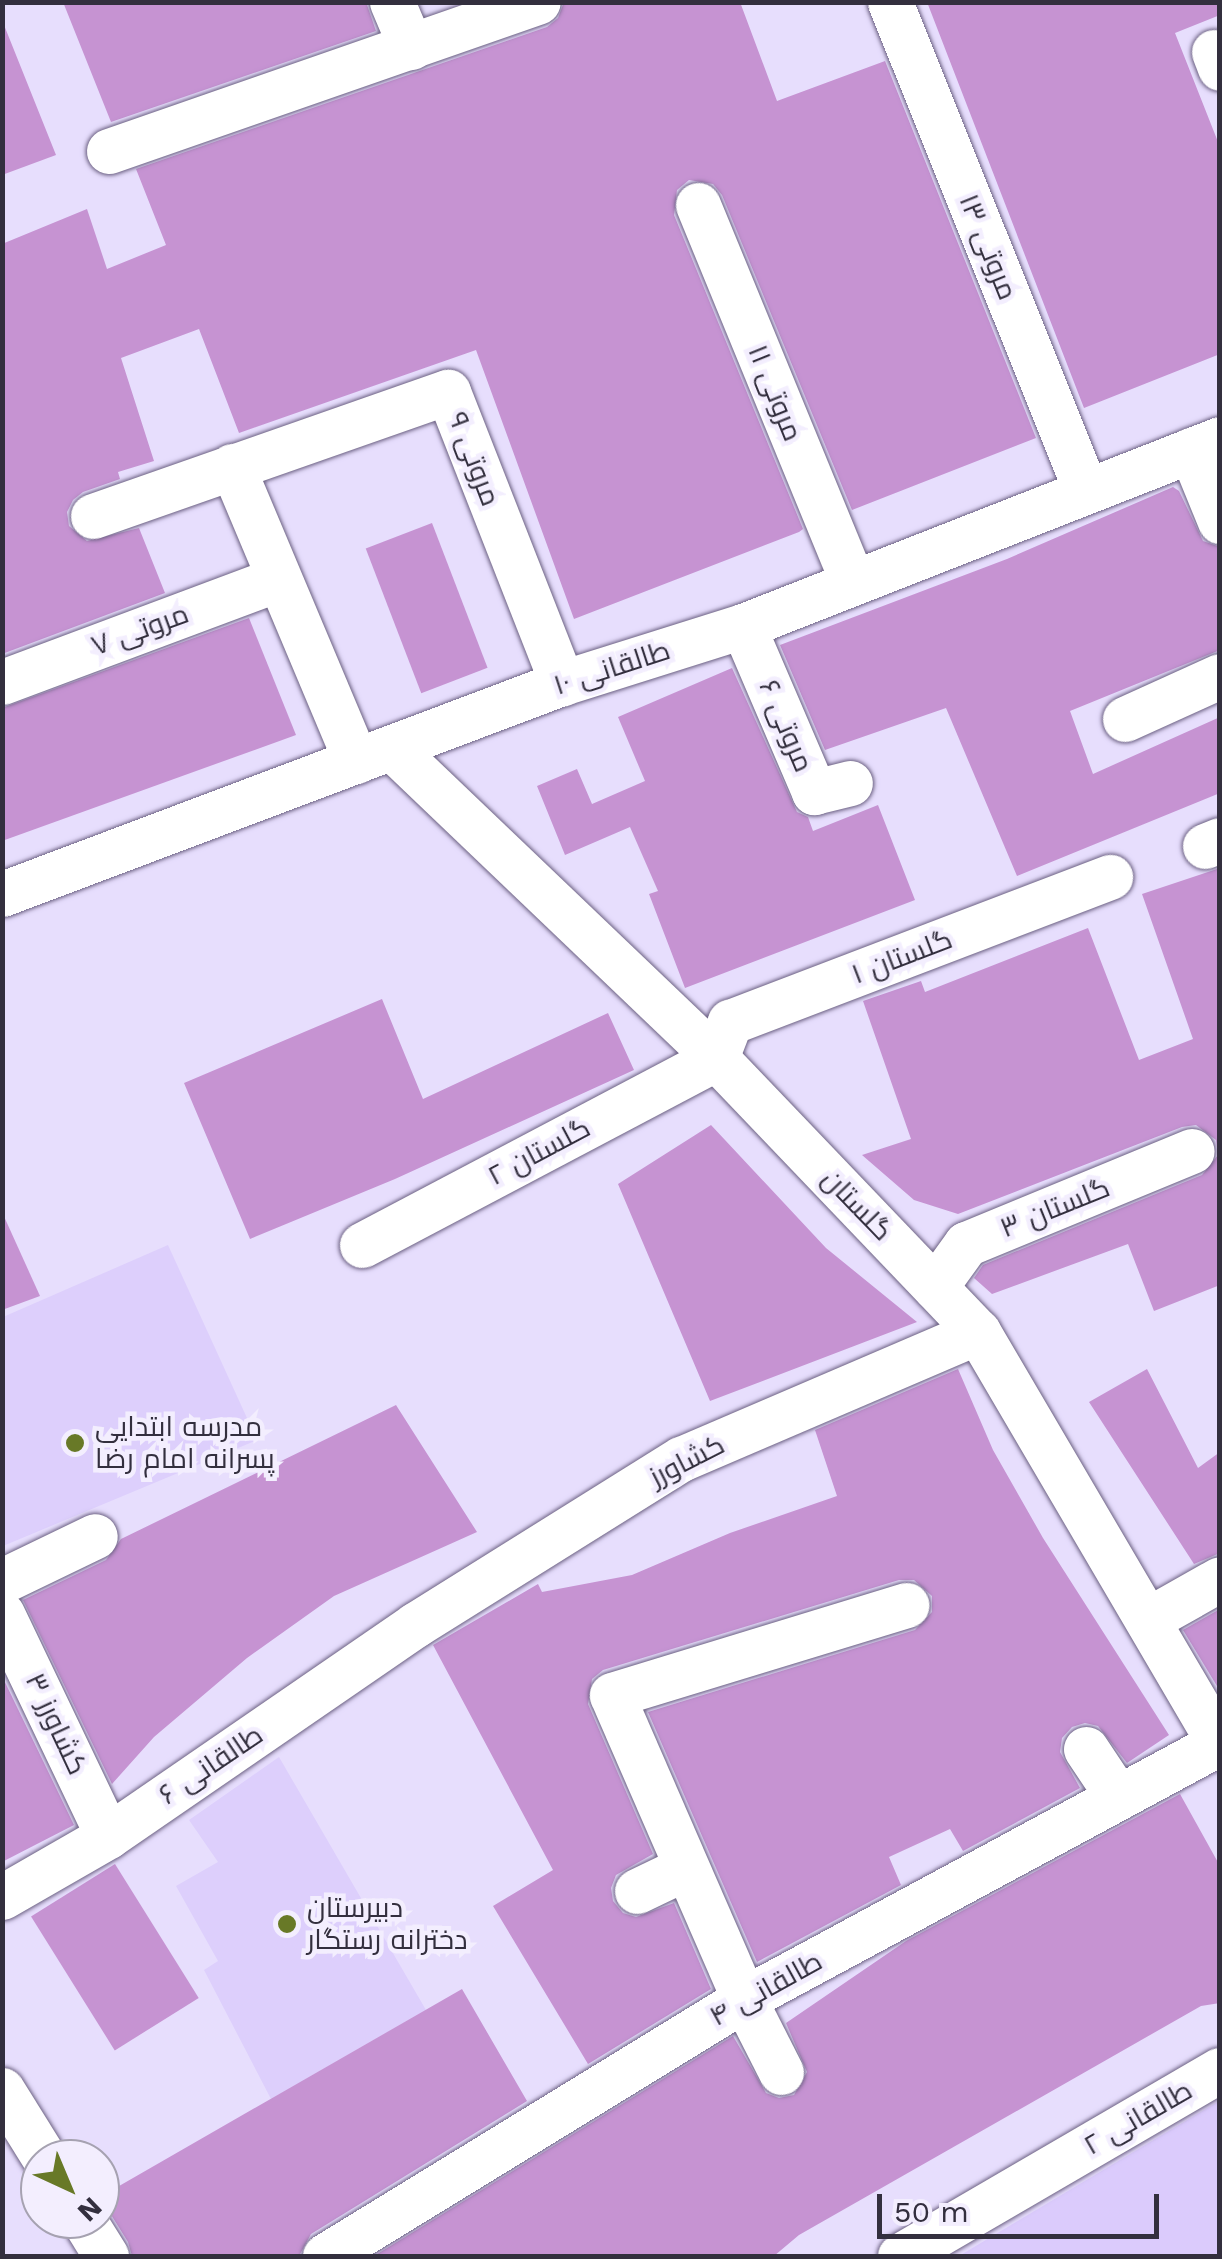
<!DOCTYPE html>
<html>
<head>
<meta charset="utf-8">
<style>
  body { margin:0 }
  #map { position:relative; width:1222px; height:2259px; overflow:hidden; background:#e7defd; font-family:"Work Sans",Cairo,sans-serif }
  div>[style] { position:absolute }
  .built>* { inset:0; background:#ddcffc }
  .green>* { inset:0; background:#dbcbfc }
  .building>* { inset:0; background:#c693d2; transform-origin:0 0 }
  .roads { filter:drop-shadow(0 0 2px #6b6082) drop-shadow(0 0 2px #6b6082) }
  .minor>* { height:45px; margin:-22.5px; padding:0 22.5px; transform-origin:22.5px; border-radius:22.5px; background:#fff }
  .dots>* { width:28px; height:28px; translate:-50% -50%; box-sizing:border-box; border:5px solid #f3eefe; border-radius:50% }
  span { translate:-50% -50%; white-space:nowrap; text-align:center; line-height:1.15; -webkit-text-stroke:9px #f3eefe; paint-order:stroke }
  .street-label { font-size:28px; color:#332f3e }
  .poi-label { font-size:28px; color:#332f3e }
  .left { translate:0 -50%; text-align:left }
  .frame { position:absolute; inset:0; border:5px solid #332f3e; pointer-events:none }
  .north { position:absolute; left:20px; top:2139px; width:100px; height:100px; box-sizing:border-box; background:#f3eefe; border:2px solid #a6a2b1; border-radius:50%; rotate:136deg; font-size:28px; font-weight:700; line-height:40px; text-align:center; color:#332f3e }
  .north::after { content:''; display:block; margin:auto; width:35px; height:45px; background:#687927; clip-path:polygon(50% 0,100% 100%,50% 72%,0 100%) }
  .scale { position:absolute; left:877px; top:2194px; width:282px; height:45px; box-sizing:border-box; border:5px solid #332f3e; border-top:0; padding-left:12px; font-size:30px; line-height:35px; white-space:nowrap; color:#332f3e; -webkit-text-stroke:8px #f3eefe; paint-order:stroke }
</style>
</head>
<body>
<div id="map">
  <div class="built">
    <div style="clip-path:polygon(168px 1245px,257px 1440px,3px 1546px,3px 1317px)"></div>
    <div style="clip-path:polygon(279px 1757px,426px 2010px,271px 2099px,204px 1970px,218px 1961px,176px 1886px,218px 1862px,189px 1820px)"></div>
  </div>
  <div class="green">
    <div style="clip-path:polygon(1219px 2101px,1219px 2256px,959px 2256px)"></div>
  </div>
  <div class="building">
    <div style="clip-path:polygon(63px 2px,366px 2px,376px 31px,111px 122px)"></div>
    <div style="clip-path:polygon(564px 2px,740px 2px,777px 101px,885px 61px,1036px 438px,852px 510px,722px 195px,713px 184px,689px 180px,677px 190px,674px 215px,803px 529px,799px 532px,574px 619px,476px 350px,239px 433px,199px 329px,121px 358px,154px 461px,118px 472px,120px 479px,83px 492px,73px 500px,67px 512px,69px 526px,87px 541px,139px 528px,165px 593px,2px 654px,2px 244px,87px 209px,107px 269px,166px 245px,136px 169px,547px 27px,558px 18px)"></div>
    <div style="clip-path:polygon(927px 2px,1220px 2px,1220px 15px,1175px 33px,1220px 147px,1220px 354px,1084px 408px)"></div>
    <div style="clip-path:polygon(2px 20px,56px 155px,2px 175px)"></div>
    <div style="clip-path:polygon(1173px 487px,1179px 491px,1203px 541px,1220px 547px,1220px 650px,1070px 711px,1093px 774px,1220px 717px,1220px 793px,1017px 876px,946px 708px,825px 750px,780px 645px,1007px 559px)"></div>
    <div style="left:432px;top:523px;width:155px;height:71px;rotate:69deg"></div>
    <div style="clip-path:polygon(249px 618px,296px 735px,2px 841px,2px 708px)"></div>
    <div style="clip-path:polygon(732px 668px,797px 812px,808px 817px,813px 831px,878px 805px,915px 900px,685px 988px,649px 894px,658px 891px,630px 827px,565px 855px,537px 786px,577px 769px,592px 804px,645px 781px,618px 717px)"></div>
    <div style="clip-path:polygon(1220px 868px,1220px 1285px,1154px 1311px,1128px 1244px,992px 1294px,974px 1278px,983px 1265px,1202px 1175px,1218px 1155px,1216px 1140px,1196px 1125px,1182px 1127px,958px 1214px,914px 1200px,862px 1155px,911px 1139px,863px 1001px,921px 981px,925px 992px,1088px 928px,1139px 1060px,1193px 1039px,1142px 894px)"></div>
    <div style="clip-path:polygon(382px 999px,423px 1099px,608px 1013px,634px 1070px,395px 1179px,250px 1239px,184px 1083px)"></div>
    <div style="clip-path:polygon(711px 1125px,826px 1248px,917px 1322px,710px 1401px,618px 1184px)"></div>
    <div style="clip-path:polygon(2px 1212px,40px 1296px,2px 1310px)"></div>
    <div style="clip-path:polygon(958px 1369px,993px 1450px,1043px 1538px,1169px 1735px,1127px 1763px,1098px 1726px,1085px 1723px,1072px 1727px,1062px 1738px,1060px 1752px,1080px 1788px,963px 1851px,950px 1829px,889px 1857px,901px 1885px,757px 1962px,648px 1712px,915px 1630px,932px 1612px,932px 1596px,914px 1580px,899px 1580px,603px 1670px,592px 1679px,588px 1704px,653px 1854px,616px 1875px,611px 1888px,613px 1901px,623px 1913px,636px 1917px,674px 1903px,711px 1989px,588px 2064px,493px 1906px,553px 1870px,433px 1645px,538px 1584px,542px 1592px,632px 1575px,730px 1533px,837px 1496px,815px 1430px)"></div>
    <div style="clip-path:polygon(1147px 1369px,1198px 1468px,1220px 1452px,1220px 1553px,1194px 1564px,1089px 1402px)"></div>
    <div style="clip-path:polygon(396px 1405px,477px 1532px,334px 1596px,247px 1658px,154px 1737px,112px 1784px,23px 1600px,106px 1560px,121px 1539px)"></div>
    <div style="clip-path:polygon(1220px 1609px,1220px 1691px,1183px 1630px)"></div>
    <div style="clip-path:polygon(2px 1676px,74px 1825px,2px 1862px)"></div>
    <div style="clip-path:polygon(1180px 1794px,1220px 1866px,1220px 2003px,1201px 2006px,799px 2235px,774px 2256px,374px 2256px,733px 2036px,766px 2093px,779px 2098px,794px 2095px,807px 2072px,786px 2023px,906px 1941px)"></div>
    <div style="left:115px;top:1864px;width:158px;height:99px;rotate:58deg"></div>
    <div style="clip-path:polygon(462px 1989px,527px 2101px,311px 2234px,299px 2256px,132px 2256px,128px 2242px,100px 2197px)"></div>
  </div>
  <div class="roads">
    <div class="minor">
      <div style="left:392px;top:2px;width:49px;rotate:67.1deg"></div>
      <div style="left:890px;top:2px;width:527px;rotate:68.16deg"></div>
      <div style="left:1214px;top:52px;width:17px;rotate:69deg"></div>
      <div style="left:109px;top:151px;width:454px;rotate:-19.2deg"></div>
      <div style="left:698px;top:205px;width:408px;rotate:67.7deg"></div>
      <div style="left:1191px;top:450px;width:77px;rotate:67.8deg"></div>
      <div style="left:232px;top:466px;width:320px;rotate:67.2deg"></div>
      <div style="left:93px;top:516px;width:376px;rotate:-19.3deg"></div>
      <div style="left:448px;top:392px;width:313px;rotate:68.6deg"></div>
      <div style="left:743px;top:626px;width:181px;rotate:66.8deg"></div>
      <div style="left:814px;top:792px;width:37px;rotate:-14deg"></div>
      <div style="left:2px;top:682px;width:295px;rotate:-20.5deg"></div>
      <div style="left:1125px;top:719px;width:104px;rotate:-24.4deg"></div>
      <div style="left:392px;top:748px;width:448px;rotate:43.7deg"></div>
      <div style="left:716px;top:1058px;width:379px;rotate:46.3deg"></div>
      <div style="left:978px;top:1332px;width:478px;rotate:59.6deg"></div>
      <div style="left:1205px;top:846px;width:16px;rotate:-22deg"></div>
      <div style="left:2px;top:894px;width:598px;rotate:-20.65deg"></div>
      <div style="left:562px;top:683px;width:190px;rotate:-17.5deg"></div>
      <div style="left:743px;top:626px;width:512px;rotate:-21.41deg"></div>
      <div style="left:362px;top:1245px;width:400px;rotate:-27.8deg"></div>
      <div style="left:716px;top:1058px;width:39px;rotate:-69deg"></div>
      <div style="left:730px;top:1022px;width:407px;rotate:-20.9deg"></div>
      <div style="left:935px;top:1287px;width:53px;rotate:-54.2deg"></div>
      <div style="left:966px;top:1244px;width:244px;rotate:-22.4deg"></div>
      <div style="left:2px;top:1581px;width:103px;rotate:-25.8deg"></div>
      <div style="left:2px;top:1614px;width:246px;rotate:64.5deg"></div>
      <div style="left:1149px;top:1619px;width:81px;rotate:-29.4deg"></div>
      <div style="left:1086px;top:1749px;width:58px;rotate:56.3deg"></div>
      <div style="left:637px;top:1891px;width:53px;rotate:-25.6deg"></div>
      <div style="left:2px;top:1897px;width:122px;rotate:-29.9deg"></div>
      <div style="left:108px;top:1836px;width:373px;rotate:-34.5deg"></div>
      <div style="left:415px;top:1625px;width:314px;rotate:-32deg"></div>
      <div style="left:681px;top:1459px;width:323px;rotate:-23.2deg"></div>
      <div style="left:781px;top:2072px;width:82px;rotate:-116.9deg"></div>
      <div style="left:744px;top:1999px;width:331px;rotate:-113.5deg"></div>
      <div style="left:612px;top:1695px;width:308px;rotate:-17deg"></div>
      <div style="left:2px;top:2090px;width:81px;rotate:58.1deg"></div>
      <div style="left:83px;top:2219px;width:44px;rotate:58.1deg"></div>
      <div style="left:325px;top:2256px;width:492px;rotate:-31.5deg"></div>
      <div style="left:744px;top:1999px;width:540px;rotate:-28.32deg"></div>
      <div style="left:900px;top:2256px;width:370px;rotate:-30.2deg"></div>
    </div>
  </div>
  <div class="dots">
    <div style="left:75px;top:1443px;background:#687927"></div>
    <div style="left:287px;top:1924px;background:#687927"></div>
  </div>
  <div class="street-label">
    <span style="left:988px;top:247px;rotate:68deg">مروتی ۱۳</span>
    <span style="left:775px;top:393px;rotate:68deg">مروتی ۱۱</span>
    <span style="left:474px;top:459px;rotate:69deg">مروتی ۹</span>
    <span style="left:140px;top:630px;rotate:-20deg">مروتی ۷</span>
    <span style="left:612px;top:668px;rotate:-18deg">طالقانی ۱۰</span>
    <span style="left:786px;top:726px;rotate:67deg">مروتی ۶</span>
    <span style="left:902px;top:957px;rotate:-21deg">گلستان ۱</span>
    <span style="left:539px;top:1152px;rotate:-28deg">گلستان ۲</span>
    <span style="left:857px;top:1205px;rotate:46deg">گلستان</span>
    <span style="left:1055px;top:1208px;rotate:-22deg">گلستان ۳</span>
    <span style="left:687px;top:1461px;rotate:-27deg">کشاورز</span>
    <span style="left:56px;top:1724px;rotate:65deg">کشاورز ۳</span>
    <span style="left:211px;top:1765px;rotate:-34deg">طالقانی ۶</span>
    <span style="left:766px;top:1989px;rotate:-29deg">طالقانی ۴</span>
    <span style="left:1138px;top:2118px;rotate:-30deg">طالقانی ۲</span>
  </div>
  <div class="poi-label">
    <span class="left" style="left:95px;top:1443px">مدرسه ابتدایی<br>پسرانه امام رضا</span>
    <span class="left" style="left:307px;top:1924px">دبیرستان<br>دخترانه رستگار</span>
  </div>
  <div class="frame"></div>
  <div class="north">N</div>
  <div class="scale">50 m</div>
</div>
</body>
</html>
